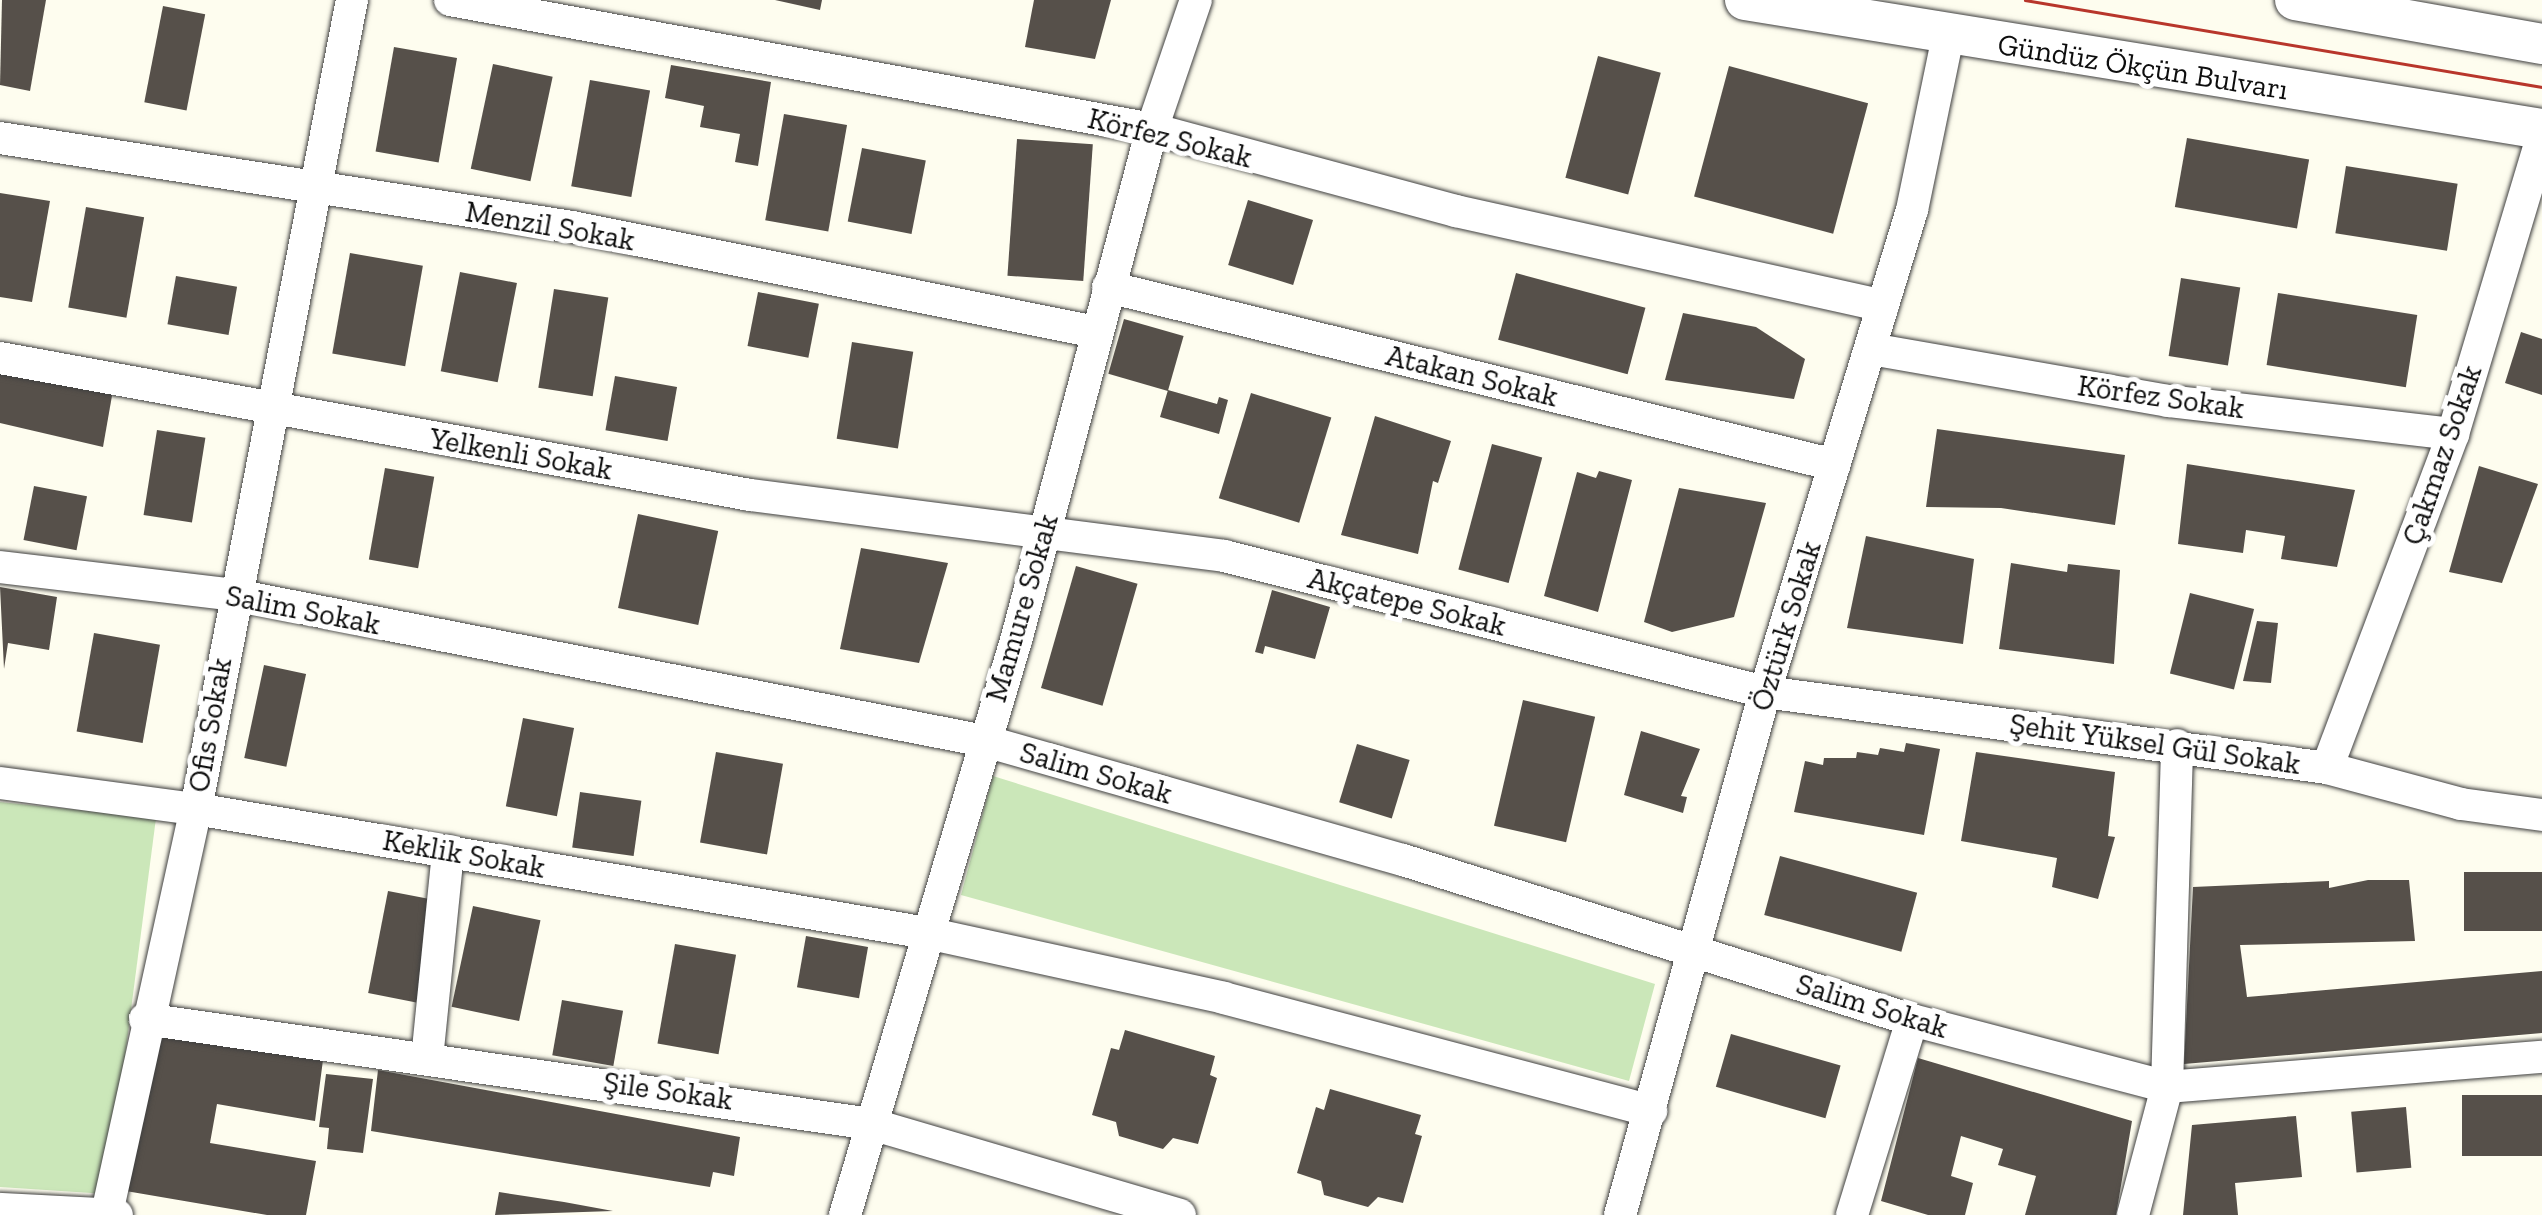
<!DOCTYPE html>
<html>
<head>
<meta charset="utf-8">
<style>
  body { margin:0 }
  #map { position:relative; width:2542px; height:1215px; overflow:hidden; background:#fefdef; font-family:"Zilla Slab",serif }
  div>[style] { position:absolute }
  .green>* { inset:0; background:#cbe7b9 }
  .building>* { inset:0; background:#56504a; transform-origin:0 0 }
  .roads { filter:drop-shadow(0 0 2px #404040) drop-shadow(0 0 2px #404040) }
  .minor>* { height:32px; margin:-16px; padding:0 16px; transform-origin:16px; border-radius:16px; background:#fff }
  .tertiary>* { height:40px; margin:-20px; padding:0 20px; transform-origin:20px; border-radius:20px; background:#fff }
  .tram>* { height:2.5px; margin:-1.25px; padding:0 1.25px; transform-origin:1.25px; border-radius:1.25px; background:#b8362b }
  span { translate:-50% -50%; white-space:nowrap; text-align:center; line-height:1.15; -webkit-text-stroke:10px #fff; paint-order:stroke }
  .street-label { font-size:30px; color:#0d0d0d }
</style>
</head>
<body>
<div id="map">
  <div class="green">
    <div style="clip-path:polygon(993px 776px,1655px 984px,1629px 1081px,961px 895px)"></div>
    <div style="clip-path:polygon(0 802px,156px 818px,107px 1194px,0 1187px)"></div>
  </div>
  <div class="building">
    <div style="clip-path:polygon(2px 0,46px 0,30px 91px,0 85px)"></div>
    <div style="clip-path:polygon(775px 0,822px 0,820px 10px)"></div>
    <div style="clip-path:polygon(1034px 0,1111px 0,1095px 59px,1025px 47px)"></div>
    <div style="left:163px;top:6px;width:43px;height:98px;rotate:11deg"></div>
    <div style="left:394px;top:47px;width:64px;height:106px;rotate:10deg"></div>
    <div style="left:1598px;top:56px;width:65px;height:126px;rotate:15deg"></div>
    <div style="left:493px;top:64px;width:61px;height:107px;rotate:12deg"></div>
    <div style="clip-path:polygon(671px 65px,771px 82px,758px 166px,735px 162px,740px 134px,700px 127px,704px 106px,665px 98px)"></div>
    <div style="left:1729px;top:66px;width:144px;height:135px;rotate:15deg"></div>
    <div style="left:590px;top:80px;width:61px;height:108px;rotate:10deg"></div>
    <div style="left:784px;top:114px;width:64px;height:108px;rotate:10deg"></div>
    <div style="left:2187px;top:138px;width:124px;height:70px;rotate:10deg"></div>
    <div style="left:1017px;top:139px;width:76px;height:137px;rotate:4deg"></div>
    <div style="left:862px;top:148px;width:65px;height:75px;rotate:11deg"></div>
    <div style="left:2346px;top:166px;width:113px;height:68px;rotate:9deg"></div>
    <div style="clip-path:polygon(0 193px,50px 201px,32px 302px,0 297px)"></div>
    <div style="left:1248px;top:200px;width:68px;height:68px;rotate:17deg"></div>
    <div style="left:86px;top:207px;width:59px;height:102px;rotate:10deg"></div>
    <div style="left:350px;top:253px;width:74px;height:102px;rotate:10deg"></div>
    <div style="left:460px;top:272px;width:58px;height:101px;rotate:11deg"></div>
    <div style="left:1516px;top:273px;width:134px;height:69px;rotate:15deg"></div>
    <div style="left:176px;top:276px;width:62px;height:49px;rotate:10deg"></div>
    <div style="left:2181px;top:278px;width:60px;height:79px;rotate:9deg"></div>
    <div style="left:554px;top:289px;width:55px;height:100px;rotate:9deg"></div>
    <div style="left:758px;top:292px;width:62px;height:55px;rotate:11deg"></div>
    <div style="left:2278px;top:293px;width:141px;height:73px;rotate:9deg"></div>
    <div style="clip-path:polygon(1683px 313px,1756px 327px,1805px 359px,1794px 399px,1665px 380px)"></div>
    <div style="left:1124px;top:319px;width:62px;height:57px;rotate:16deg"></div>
    <div style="clip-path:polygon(2521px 332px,2542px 339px,2542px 395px,2505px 383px)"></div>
    <div style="left:852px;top:342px;width:62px;height:98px;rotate:9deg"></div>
    <div style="clip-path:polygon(0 373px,113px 390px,103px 447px,0 423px)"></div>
    <div style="left:615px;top:376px;width:63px;height:55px;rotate:10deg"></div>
    <div style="clip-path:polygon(1168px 390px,1217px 404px,1219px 397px,1228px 400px,1219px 434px,1160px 417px)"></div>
    <div style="left:1251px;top:393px;width:84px;height:110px;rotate:17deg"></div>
    <div style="clip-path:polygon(1375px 416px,1451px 441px,1438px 483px,1433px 481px,1418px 554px,1341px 535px)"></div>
    <div style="clip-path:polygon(1937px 429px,2125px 455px,2115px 525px,2001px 508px,1926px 507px)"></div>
    <div style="left:157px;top:430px;width:49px;height:86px;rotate:9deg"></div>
    <div style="left:1492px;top:444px;width:52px;height:130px;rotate:15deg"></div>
    <div style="clip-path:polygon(2187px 464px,2355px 490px,2337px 567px,2281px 559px,2285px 536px,2246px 530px,2243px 553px,2178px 544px)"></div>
    <div style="clip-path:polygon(2479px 466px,2538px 484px,2502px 583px,2449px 572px)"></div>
    <div style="left:385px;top:468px;width:50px;height:93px;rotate:10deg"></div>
    <div style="clip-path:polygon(1599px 471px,1632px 480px,1598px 612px,1544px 596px,1577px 472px,1596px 478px)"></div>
    <div style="left:34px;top:486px;width:54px;height:55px;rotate:11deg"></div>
    <div style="clip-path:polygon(1679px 488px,1766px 503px,1734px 617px,1672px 632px,1644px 622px)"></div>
    <div style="left:638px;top:514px;width:82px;height:96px;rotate:12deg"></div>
    <div style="clip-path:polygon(1866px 536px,1974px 559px,1963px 644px,1847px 628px)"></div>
    <div style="clip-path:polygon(861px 548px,948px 563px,919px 663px,840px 649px)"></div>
    <div style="clip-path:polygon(2011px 563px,2067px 572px,2068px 564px,2120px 570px,2114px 664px,1999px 649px)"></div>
    <div style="left:1076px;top:566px;width:64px;height:127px;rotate:16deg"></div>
    <div style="clip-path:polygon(0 587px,57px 597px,49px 650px,8px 643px,4px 669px)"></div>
    <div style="clip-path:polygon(1272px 590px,1330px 607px,1315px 659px,1265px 646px,1263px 654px,1255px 652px)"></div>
    <div style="left:2190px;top:593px;width:66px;height:83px;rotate:14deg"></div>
    <div style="clip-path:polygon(2257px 621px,2278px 623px,2271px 683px,2243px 681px)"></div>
    <div style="left:94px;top:633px;width:67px;height:100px;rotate:10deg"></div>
    <div style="left:264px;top:665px;width:43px;height:95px;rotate:12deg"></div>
    <div style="left:1523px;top:700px;width:74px;height:129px;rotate:13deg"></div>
    <div style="left:523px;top:718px;width:52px;height:90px;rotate:11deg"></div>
    <div style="clip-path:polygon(1641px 731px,1700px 749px,1681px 796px,1687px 797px,1683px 813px,1624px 795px)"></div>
    <div style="clip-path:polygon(1906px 743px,1940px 749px,1924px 835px,1794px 812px,1805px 761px,1823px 765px,1824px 758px,1856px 758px,1857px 752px,1878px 755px,1880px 748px,1904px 752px)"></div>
    <div style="left:1357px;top:744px;width:55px;height:61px;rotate:17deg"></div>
    <div style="left:716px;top:752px;width:68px;height:92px;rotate:10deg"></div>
    <div style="clip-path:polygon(1976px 752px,2115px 772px,2108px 836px,2115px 837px,2098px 899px,2052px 887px,2057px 858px,1961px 841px)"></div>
    <div style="left:580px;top:792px;width:62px;height:56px;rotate:8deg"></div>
    <div style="left:1780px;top:856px;width:142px;height:61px;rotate:15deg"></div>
    <div style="left:2542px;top:872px;width:59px;height:78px;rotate:90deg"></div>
    <div style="clip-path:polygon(2368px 880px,2409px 880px,2415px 941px,2240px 945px,2247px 997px,2542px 971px,2542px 1033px,2184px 1064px,2193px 887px,2329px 881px,2329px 888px)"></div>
    <div style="left:388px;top:891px;width:49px;height:104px;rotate:11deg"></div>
    <div style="left:473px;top:906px;width:69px;height:103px;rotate:12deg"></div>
    <div style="left:806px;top:936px;width:63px;height:52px;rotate:10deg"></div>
    <div style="left:675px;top:944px;width:62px;height:101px;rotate:10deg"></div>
    <div style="left:562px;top:1000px;width:62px;height:56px;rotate:10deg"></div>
    <div style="clip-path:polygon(154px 1030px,323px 1060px,315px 1121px,217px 1104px,210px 1143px,316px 1161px,306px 1215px,267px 1215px,120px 1190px)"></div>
    <div style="clip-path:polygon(1125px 1030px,1215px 1056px,1210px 1075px,1217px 1078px,1198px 1144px,1173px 1138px,1163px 1149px,1119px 1136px,1116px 1122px,1092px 1115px,1111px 1048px,1119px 1050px)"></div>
    <div style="left:1731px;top:1034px;width:114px;height:55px;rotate:16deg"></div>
    <div style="clip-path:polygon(1918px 1058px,2132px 1121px,2116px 1215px,2025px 1215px,2036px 1176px,1998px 1165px,2003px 1149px,1961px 1136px,1951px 1176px,1973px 1183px,1965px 1215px,1928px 1215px,1881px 1201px)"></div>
    <div style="clip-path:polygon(378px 1070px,740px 1137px,734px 1176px,713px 1172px,710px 1187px,371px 1131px)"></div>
    <div style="clip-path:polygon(326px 1074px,373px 1079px,363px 1153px,327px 1149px,329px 1128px,319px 1127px)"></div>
    <div style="clip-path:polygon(1330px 1089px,1421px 1115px,1415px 1134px,1422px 1136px,1403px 1203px,1378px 1197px,1368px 1207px,1324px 1195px,1321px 1181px,1297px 1173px,1316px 1107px,1324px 1110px)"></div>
    <div style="left:2542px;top:1095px;width:61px;height:80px;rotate:90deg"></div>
    <div style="left:2406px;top:1107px;width:61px;height:55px;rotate:85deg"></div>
    <div style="clip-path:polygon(2296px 1116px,2302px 1177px,2235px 1183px,2238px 1215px,2183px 1215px,2192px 1125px)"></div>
    <div style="clip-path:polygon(499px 1192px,564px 1202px,613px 1211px,495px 1215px)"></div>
  </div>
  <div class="roads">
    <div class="minor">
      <div style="left:450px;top:0;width:714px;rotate:10.41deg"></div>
      <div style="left:1152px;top:129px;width:315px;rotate:15.1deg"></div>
      <div style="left:1456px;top:211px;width:437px;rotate:12.5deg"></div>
      <div style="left:0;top:138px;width:579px;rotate:8.84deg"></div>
      <div style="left:572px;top:227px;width:534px;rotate:11.33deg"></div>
      <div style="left:1108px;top:287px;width:748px;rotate:13.76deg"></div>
      <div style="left:1871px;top:349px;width:302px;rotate:9.9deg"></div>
      <div style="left:2168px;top:401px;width:287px;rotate:6.6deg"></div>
      <div style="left:0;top:358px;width:762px;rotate:10.35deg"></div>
      <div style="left:750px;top:495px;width:478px;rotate:7.3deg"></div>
      <div style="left:1224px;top:556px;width:558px;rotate:14.11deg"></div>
      <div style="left:1765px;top:692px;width:567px;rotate:7.7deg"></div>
      <div style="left:2327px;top:768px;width:139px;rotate:15deg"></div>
      <div style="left:2461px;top:804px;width:82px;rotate:7.7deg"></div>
      <div style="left:0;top:567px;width:237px;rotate:6.8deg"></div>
      <div style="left:235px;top:595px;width:764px;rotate:11.02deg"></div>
      <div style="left:985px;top:741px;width:435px;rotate:15.9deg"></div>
      <div style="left:1403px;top:860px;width:534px;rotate:17.45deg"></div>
      <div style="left:1912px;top:1020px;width:264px;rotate:14.7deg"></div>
      <div style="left:2167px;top:1087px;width:376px;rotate:-4.6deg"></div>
      <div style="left:2327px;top:768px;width:357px;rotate:-69.3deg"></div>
      <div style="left:2453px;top:434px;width:309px;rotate:-73.3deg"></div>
      <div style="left:0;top:783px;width:198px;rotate:7.6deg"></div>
      <div style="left:196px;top:809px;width:741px;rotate:9.63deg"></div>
      <div style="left:927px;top:933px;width:304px;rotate:12.3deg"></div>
      <div style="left:1224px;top:998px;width:442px;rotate:14.8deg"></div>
      <div style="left:145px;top:1019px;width:734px;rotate:8.23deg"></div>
      <div style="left:871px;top:1124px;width:322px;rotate:16.4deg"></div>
      <div style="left:427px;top:1059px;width:209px;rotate:-84.2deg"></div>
      <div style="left:0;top:1209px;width:117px;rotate:2.9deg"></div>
      <div style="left:107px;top:1213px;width:414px;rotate:-77.6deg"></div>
      <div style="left:196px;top:809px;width:824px;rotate:-79.09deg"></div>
      <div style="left:845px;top:1215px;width:603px;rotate:-73.43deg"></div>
      <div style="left:1017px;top:637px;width:526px;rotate:-75.12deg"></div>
      <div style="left:1152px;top:129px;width:136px;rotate:-71.2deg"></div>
      <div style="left:1620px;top:1215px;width:543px;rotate:-74.5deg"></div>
      <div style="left:1765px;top:692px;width:504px;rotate:-73.04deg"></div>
      <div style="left:1912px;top:210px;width:178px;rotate:-78.3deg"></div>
      <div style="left:1852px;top:1215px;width:204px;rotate:-72.9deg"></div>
      <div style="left:2133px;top:1215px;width:132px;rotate:-75.1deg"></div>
      <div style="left:2167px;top:1087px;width:342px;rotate:-88.3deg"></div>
    </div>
    <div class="tertiary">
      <div style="left:1745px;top:0;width:807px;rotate:9.19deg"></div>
      <div style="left:2295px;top:0;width:251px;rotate:10.1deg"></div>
    </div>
  </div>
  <div class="tram">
    <div style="left:2025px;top:0;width:524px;rotate:9.55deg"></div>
  </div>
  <div class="street-label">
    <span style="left:2143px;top:67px;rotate:9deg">Gündüz Ökçün Bulvarı</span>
    <span style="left:1170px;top:138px;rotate:14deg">Körfez Sokak</span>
    <span style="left:550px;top:226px;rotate:10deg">Menzil Sokak</span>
    <span style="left:1472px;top:376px;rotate:14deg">Atakan Sokak</span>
    <span style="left:2161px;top:397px;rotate:8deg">Körfez Sokak</span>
    <span style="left:521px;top:454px;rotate:10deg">Yelkenli Sokak</span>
    <span style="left:2442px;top:455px;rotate:-71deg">Çakmaz Sokak</span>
    <span style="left:1407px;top:602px;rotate:14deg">Akçatepe Sokak</span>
    <span style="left:1022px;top:608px;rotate:-74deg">Mamure Sokak</span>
    <span style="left:303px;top:610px;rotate:11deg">Salim Sokak</span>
    <span style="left:1786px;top:626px;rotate:-73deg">Öztürk Sokak</span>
    <span style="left:210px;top:725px;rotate:-80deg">Ofis Sokak</span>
    <span style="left:2155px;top:744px;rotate:8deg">Şehit Yüksel Gül Sokak</span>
    <span style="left:1096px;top:773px;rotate:16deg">Salim Sokak</span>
    <span style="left:464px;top:854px;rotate:10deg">Keklik Sokak</span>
    <span style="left:1872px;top:1006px;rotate:17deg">Salim Sokak</span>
    <span style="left:668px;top:1091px;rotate:8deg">Şile Sokak</span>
  </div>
</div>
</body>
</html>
